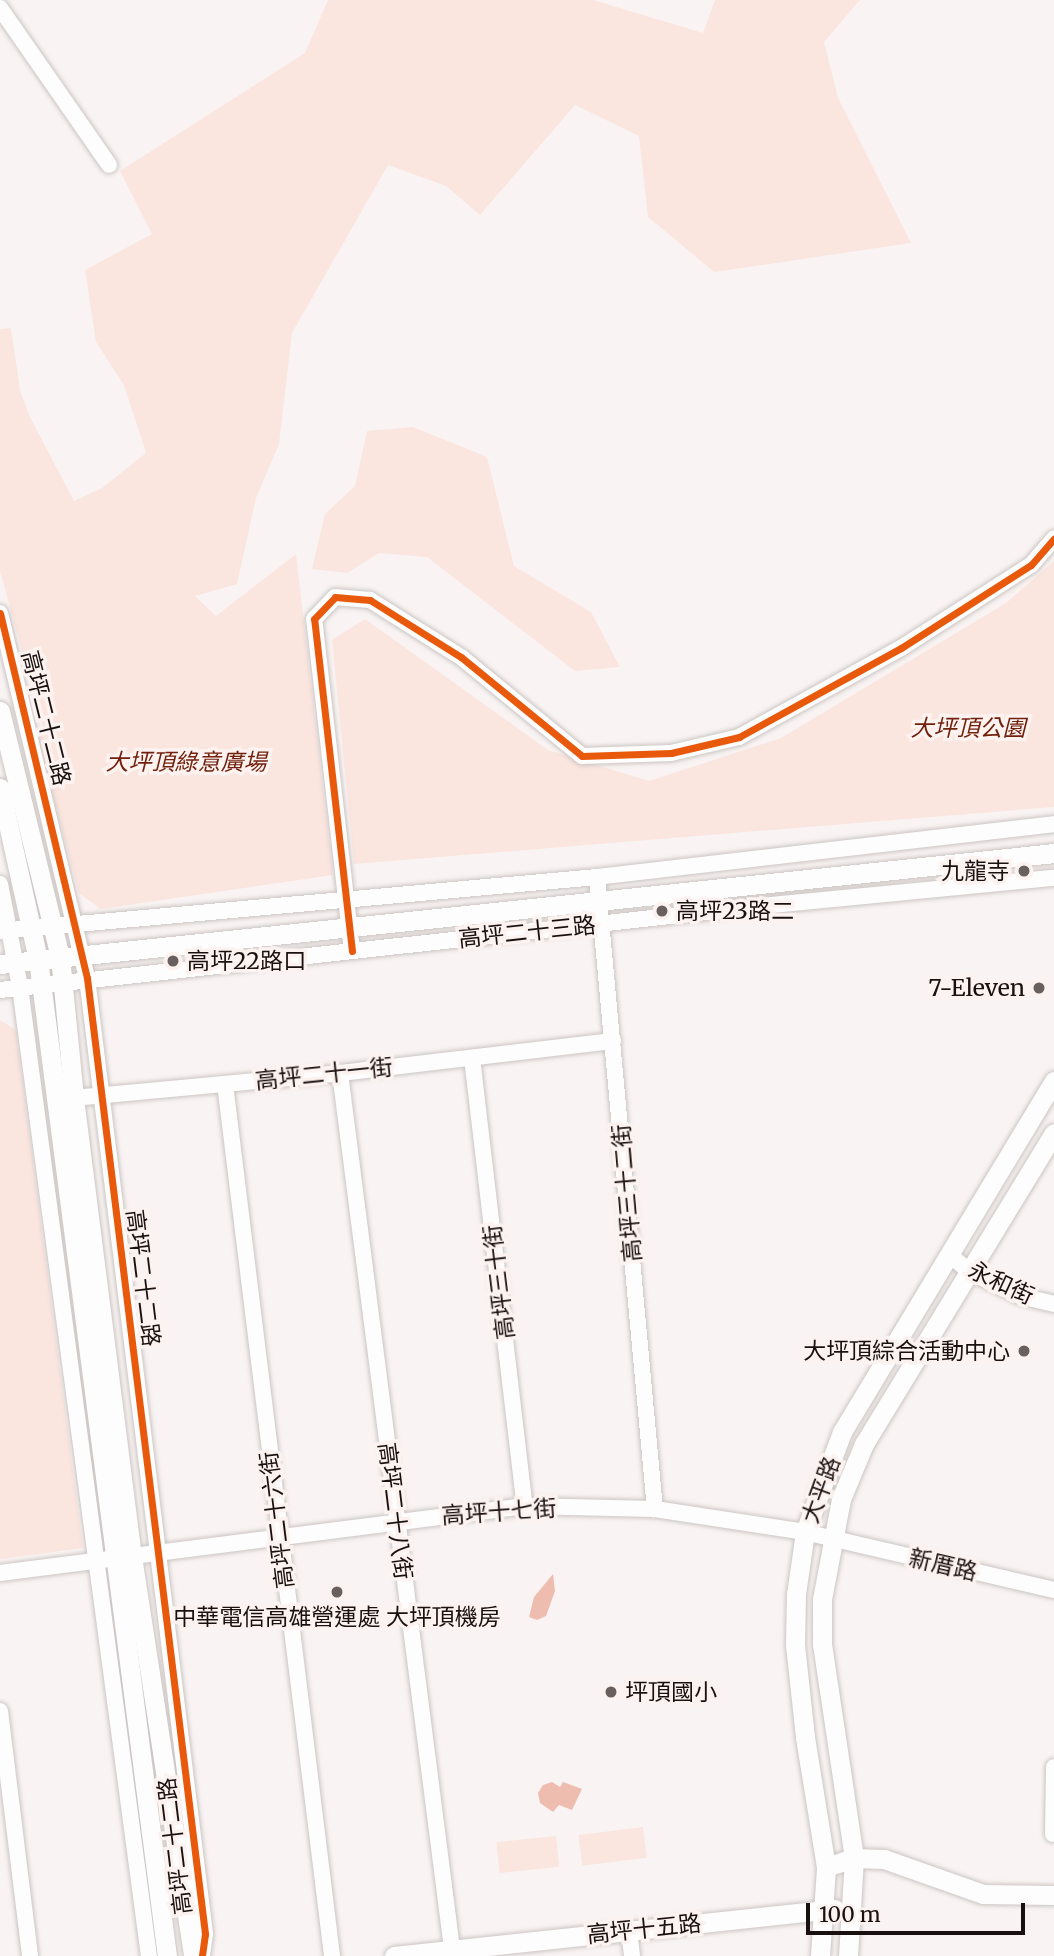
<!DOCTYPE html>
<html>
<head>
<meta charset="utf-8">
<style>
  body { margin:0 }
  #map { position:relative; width:1054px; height:1956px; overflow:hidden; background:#f9f4f3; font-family:Merriweather,"Noto Sans TC",serif }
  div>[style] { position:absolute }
  .green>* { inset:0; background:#fbe5df; transform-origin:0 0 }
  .water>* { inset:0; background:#efbdb0 }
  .roads { filter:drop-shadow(0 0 2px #cbc5c3) drop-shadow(0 0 2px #cbc5c3) }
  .minor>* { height:16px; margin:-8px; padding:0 8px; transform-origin:8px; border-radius:8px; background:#fefdfd }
  .tertiary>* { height:19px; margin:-9.5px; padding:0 9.5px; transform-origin:9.5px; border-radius:9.5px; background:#fefdfd }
  .cycleway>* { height:7px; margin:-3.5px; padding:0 3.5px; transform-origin:3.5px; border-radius:3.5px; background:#e8590c }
  .dots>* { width:19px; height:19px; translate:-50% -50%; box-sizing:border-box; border:4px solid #fcf3f0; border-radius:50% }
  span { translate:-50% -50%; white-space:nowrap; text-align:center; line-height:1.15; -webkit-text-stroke:7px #fcf3f0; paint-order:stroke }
  .street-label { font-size:23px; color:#19110f }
  .park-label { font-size:23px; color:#72210d; font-style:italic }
  .poi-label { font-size:23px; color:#19110f }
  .right { translate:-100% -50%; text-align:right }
  .left { translate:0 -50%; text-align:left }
  .scale { position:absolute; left:806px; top:1903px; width:219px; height:32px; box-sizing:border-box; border:4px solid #19110f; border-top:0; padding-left:9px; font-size:21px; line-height:24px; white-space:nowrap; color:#19110f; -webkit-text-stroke:5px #fcf3f0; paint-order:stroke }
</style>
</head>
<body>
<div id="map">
  <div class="green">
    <div style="clip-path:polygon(328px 0,593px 0,703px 33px,715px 0,860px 0,824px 42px,838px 98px,911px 243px,714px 272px,648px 217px,639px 136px,575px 105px,480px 215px,446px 186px,388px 165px,292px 333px,279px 444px,256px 498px,237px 584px,195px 596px,216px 616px,296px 554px,333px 875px,101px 909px,79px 893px,38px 740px,44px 731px,0 571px,0 329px,11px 328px,20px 390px,30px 417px,74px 501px,102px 488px,146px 453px,124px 385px,96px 342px,85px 270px,152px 234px,120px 171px,305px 53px)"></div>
    <div style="clip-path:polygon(413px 427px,487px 457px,514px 566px,591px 612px,620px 667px,575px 671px,427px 557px,379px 553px,347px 573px,312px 569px,325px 514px,355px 486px,367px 431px)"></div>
    <div style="clip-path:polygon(1054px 561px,1054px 807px,354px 864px,332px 640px,365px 619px,548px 750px,649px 781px,781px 738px,1006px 603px)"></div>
    <div style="clip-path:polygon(0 1020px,16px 1030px,83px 1548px,0 1559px)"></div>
    <div style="left:643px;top:1827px;width:31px;height:65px;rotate:83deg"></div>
    <div style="left:556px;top:1836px;width:31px;height:60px;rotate:84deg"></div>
  </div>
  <div class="water">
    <div style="clip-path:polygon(553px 1574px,555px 1591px,546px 1616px,537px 1620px,529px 1617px,534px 1597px)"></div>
    <div style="clip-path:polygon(552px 1782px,560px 1787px,563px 1782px,582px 1789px,572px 1810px,559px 1805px,553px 1812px,540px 1803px,538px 1793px,543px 1785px)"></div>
  </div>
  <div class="roads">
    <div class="minor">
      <div style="left:0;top:8px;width:191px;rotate:55.2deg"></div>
      <div style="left:0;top:613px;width:375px;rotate:76.6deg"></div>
      <div style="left:87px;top:978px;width:963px;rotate:82.96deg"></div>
      <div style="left:205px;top:1934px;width:22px;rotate:98deg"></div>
      <div style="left:597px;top:877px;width:635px;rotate:84.76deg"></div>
      <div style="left:0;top:884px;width:105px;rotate:79deg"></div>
      <div style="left:20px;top:987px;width:978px;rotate:82.42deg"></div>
      <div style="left:0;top:931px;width:599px;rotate:-5.17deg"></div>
      <div style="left:597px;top:877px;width:460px;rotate:-6.6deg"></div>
      <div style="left:352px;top:951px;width:334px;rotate:-96.5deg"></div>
      <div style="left:314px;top:619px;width:30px;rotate:-46deg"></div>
      <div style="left:335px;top:597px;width:35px;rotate:5deg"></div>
      <div style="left:370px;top:600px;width:107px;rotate:32.1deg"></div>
      <div style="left:461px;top:657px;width:156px;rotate:39.3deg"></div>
      <div style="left:582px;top:756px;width:89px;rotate:-1.9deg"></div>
      <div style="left:671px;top:753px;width:70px;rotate:-13.2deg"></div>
      <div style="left:739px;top:737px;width:185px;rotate:-28.8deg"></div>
      <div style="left:901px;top:648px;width:154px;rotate:-32.6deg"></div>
      <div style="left:1031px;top:565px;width:35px;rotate:-49deg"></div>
      <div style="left:0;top:990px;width:766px;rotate:-6.3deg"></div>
      <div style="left:761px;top:906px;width:294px;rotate:-5.5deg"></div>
      <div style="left:472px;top:1058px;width:451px;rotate:83.3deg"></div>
      <div style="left:340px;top:1073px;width:890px;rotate:82.71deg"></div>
      <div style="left:225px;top:1084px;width:879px;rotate:83deg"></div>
      <div style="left:62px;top:1099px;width:279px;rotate:-5.3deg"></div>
      <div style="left:340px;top:1073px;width:275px;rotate:-6.7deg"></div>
      <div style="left:951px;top:1256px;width:25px;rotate:40deg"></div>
      <div style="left:970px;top:1272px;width:55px;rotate:25.6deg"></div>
      <div style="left:1020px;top:1296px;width:35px;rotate:13deg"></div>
      <div style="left:0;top:1573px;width:529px;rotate:-7.27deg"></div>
      <div style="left:525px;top:1506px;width:130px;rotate:1.3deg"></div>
      <div style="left:655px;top:1509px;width:152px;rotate:8.7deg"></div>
      <div style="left:805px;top:1532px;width:256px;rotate:13.1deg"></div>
      <div style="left:0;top:1711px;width:247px;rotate:83deg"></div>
      <div style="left:1053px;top:1834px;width:67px;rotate:-89.1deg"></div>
      <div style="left:629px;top:1931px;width:25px;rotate:83deg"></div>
    </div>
    <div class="tertiary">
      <div style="left:0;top:711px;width:253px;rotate:76.3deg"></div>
      <div style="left:60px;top:957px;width:142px;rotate:84.3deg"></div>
      <div style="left:74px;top:1098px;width:462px;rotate:82.8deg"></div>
      <div style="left:132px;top:1556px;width:405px;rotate:81.3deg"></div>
      <div style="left:0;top:788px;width:175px;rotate:77.5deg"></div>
      <div style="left:38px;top:959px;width:1005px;rotate:82.63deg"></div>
      <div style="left:0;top:964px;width:1060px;rotate:-6.01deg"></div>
      <div style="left:826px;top:1867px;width:29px;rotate:-18deg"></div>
      <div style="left:854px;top:1858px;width:30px;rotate:2deg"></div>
      <div style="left:884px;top:1859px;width:105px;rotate:19.5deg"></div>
      <div style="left:983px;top:1894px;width:71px;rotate:0.8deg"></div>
      <div style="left:394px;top:1956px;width:443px;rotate:-6.1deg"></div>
      <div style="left:820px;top:1956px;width:89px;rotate:-86.1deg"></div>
      <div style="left:826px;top:1867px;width:132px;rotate:-99.2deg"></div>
      <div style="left:805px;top:1737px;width:93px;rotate:-96.2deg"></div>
      <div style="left:795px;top:1645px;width:51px;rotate:-88.9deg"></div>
      <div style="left:796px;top:1594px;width:63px;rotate:-81.7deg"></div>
      <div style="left:805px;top:1532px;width:107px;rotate:-69.7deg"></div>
      <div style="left:842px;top:1432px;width:410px;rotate:-58.9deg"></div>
      <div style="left:848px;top:1956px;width:98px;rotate:-86.5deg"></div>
      <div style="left:854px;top:1858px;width:215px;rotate:-98.5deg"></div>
      <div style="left:822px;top:1645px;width:46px;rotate:-90deg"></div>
      <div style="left:822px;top:1599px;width:102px;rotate:-79.2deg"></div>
      <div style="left:841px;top:1499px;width:60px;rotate:-67.3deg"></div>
      <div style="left:864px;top:1444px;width:364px;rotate:-58.6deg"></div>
    </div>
  </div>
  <div class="cycleway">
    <div style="left:0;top:613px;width:375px;rotate:76.6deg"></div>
    <div style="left:87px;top:978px;width:963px;rotate:82.96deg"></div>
    <div style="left:205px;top:1934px;width:22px;rotate:98deg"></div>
    <div style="left:352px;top:951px;width:334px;rotate:-96.5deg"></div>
    <div style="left:314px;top:619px;width:30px;rotate:-46deg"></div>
    <div style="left:335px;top:597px;width:35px;rotate:5deg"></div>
    <div style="left:370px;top:600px;width:107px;rotate:32.1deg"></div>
    <div style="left:461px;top:657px;width:156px;rotate:39.3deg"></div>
    <div style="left:582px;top:756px;width:89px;rotate:-1.9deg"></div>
    <div style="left:671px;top:753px;width:70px;rotate:-13.2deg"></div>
    <div style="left:739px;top:737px;width:185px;rotate:-28.8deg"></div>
    <div style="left:901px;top:648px;width:154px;rotate:-32.6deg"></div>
    <div style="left:1031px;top:565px;width:35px;rotate:-49deg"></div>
  </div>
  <div class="dots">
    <div style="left:1024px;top:871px;background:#67605f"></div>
    <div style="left:662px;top:911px;background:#67605f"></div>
    <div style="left:173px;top:961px;background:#67605f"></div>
    <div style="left:1039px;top:988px;background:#67605f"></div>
    <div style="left:1024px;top:1351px;background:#67605f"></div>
    <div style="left:337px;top:1592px;background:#67605f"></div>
    <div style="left:611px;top:1692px;background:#67605f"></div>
  </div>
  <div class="street-label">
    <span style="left:46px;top:718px;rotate:76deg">高坪二十二路</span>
    <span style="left:527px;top:932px;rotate:-6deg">高坪二十三路</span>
    <span style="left:324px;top:1074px;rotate:-6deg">高坪二十一街</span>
    <span style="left:627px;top:1193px;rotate:-95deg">高坪三十二街</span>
    <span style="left:143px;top:1278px;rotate:83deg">高坪二十二路</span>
    <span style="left:499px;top:1282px;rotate:-97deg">高坪三十街</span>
    <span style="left:1001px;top:1283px;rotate:25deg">永和街</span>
    <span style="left:821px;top:1490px;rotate:-70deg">大平路</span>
    <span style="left:395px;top:1511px;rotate:83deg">高坪二十八街</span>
    <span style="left:499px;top:1512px;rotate:-4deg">高坪十七街</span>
    <span style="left:277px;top:1520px;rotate:-97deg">高坪二十六街</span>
    <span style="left:943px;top:1565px;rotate:13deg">新厝路</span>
    <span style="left:175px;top:1846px;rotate:-97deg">高坪二十二路</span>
    <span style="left:644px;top:1929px;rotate:-6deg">高坪十五路</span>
  </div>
  <div class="park-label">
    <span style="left:968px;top:728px">大坪頂公園</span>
    <span style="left:186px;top:762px">大坪頂綠意廣場</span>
  </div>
  <div class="poi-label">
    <span class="right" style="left:1010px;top:871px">九龍寺</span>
    <span class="left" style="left:676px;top:911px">高坪23路二</span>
    <span class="left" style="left:187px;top:961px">高坪22路口</span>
    <span class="right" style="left:1025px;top:988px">7-Eleven</span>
    <span class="right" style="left:1010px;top:1351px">大坪頂綜合活動中心</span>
    <span style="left:337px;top:1617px">中華電信高雄營運處 大坪頂機房</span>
    <span class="left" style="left:625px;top:1692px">坪頂國小</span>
  </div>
  <div class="scale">100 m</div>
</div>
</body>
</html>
